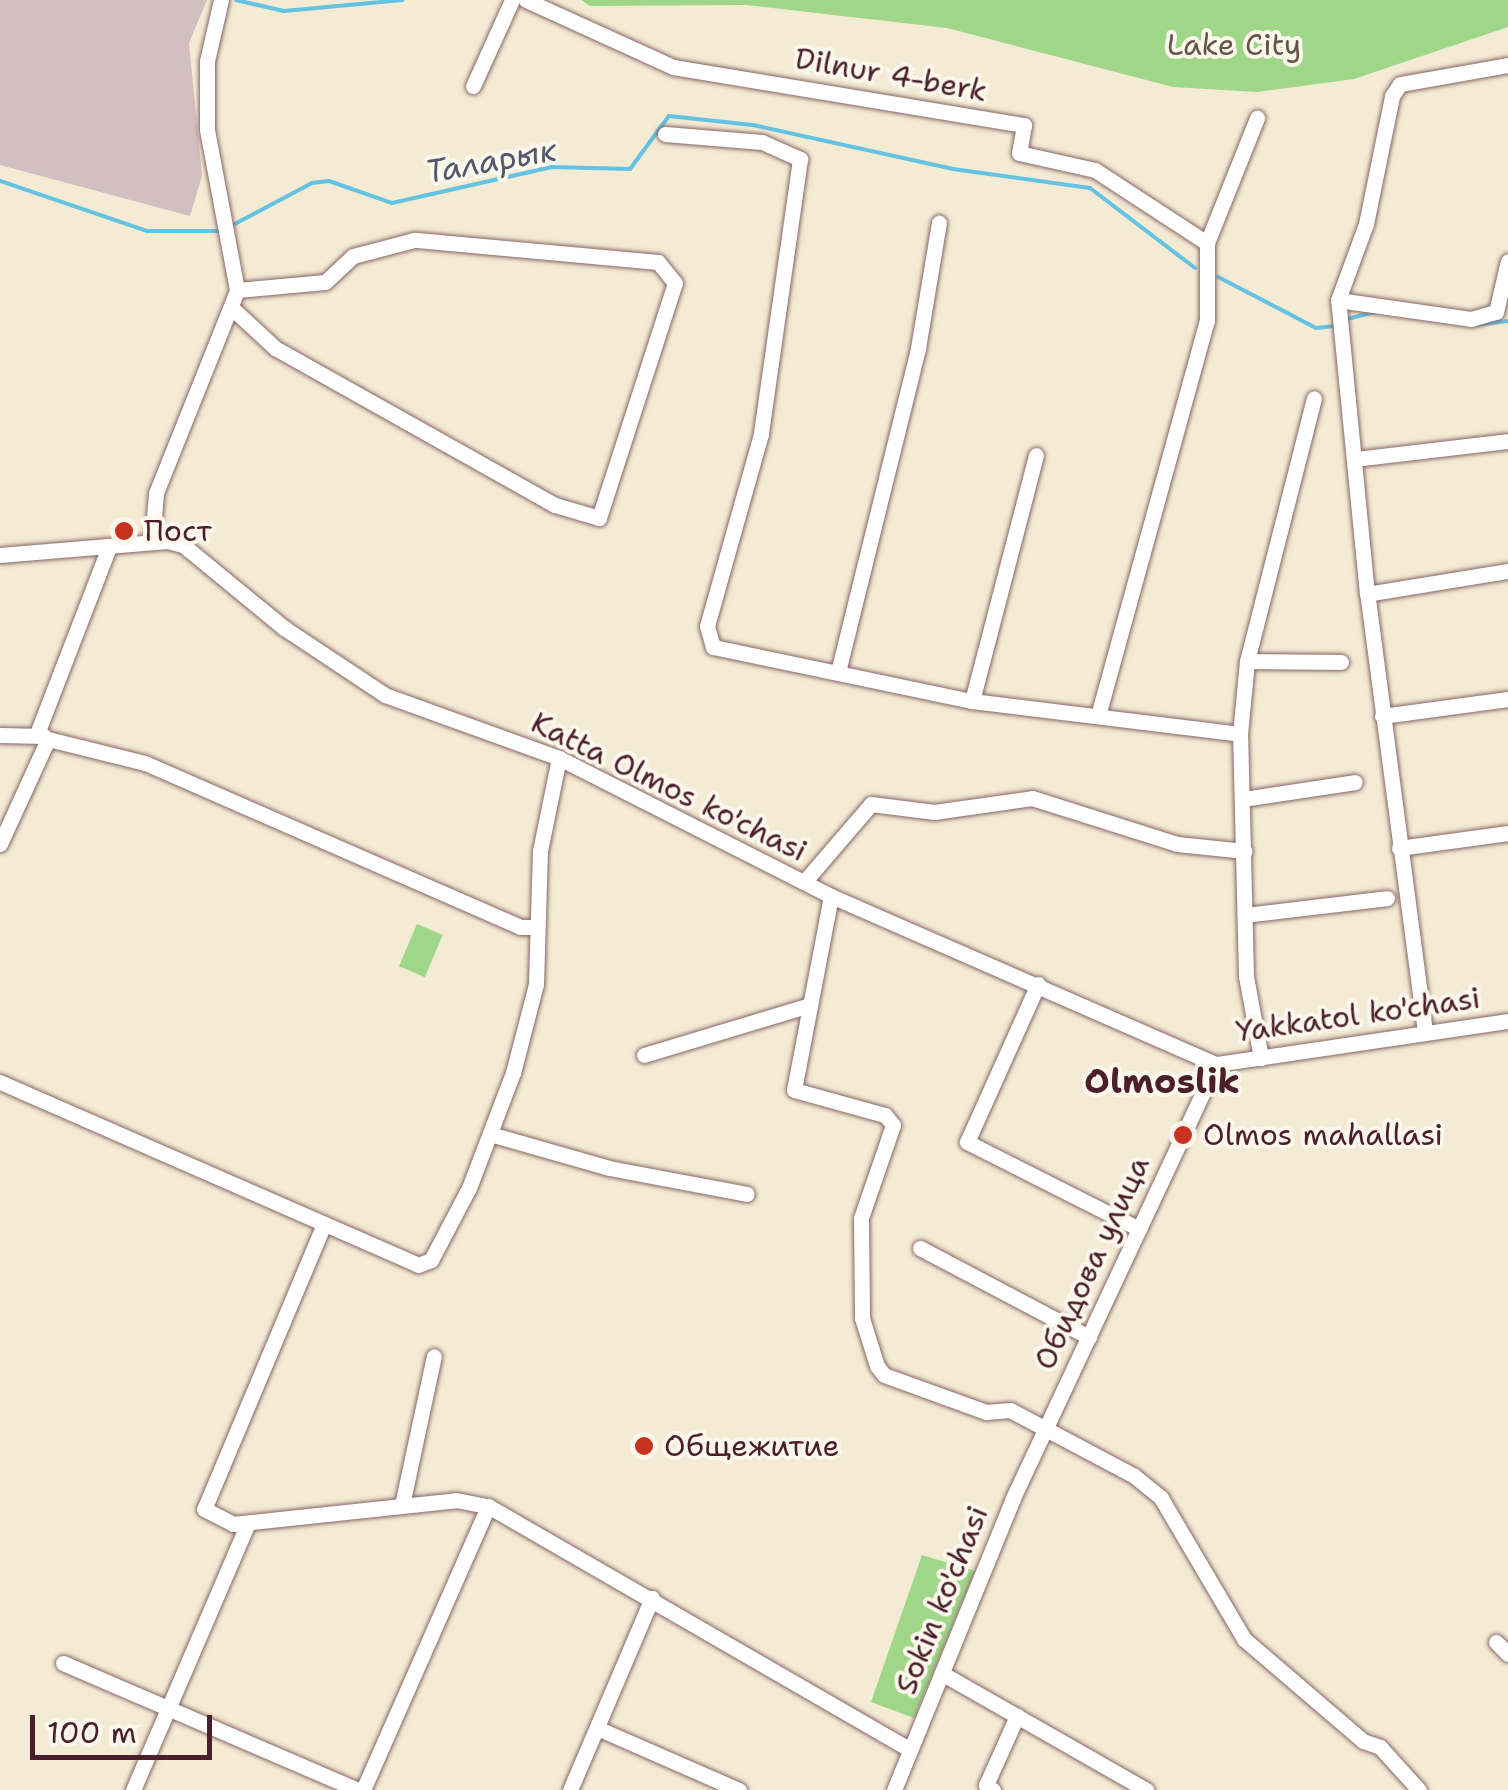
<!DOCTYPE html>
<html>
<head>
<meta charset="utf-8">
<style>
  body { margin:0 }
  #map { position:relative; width:1508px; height:1790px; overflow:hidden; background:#f4ebd4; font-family:"Shantell Sans",sans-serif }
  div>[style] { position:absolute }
  .industrial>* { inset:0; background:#d2bfc1 }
  .green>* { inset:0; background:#a0d688; transform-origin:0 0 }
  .stream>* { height:4px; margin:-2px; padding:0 2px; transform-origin:2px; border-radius:2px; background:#64c2e2 }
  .roads { filter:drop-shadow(0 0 2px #866666) drop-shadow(0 0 2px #866666) }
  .minor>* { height:15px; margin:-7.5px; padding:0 7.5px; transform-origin:7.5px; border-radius:7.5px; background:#fff }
  .dots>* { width:28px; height:28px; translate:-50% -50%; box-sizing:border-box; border:5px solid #fbf7ec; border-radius:50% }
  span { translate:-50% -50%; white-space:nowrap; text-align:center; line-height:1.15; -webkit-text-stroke:8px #fbf7ec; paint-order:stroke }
  .park-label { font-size:30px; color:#645647 }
  .street-label { font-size:30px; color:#4a1f2b }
  .poi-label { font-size:30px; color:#4a1f2b }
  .left { translate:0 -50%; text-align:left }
  .water-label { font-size:32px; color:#53586b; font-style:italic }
  .quarter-label { font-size:35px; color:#4a1f2b; font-weight:700 }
  .scale { position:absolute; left:30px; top:1715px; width:182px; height:45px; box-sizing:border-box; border:5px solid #4a1f2b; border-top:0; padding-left:12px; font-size:30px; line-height:35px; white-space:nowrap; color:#4a1f2b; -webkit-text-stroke:8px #fbf7ec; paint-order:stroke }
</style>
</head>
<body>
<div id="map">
  <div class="industrial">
    <div style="clip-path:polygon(0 0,207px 0,189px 43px,202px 176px,190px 216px,0 165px)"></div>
  </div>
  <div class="green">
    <div style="clip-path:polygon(581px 0,1508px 0,1508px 27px,1354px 79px,1257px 92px,1173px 87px,947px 28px,746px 5px,590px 6px)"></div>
    <div style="left:417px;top:924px;width:28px;height:46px;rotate:23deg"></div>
    <div style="clip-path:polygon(922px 1555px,975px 1571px,914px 1718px,871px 1702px)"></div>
  </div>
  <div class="stream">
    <div style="left:236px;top:0;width:49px;rotate:12.9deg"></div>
    <div style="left:284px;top:11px;width:119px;rotate:-5.3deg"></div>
    <div style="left:0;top:181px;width:155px;rotate:18.8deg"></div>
    <div style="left:147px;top:231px;width:74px"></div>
    <div style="left:229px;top:227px;width:94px;rotate:-27.9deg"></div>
    <div style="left:312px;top:183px;width:17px;rotate:-7deg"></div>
    <div style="left:329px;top:181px;width:67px;rotate:19.2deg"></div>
    <div style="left:392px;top:203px;width:164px;rotate:-12.7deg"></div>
    <div style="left:552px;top:167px;width:78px;rotate:1.5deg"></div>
    <div style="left:630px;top:169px;width:66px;rotate:-53.7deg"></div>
    <div style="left:669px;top:116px;width:84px;rotate:6.1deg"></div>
    <div style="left:753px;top:125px;width:205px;rotate:12.4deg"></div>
    <div style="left:953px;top:169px;width:138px;rotate:7.9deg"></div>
    <div style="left:1090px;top:188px;width:132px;rotate:37.3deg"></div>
    <div style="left:1218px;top:277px;width:110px;rotate:27.5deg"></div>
    <div style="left:1316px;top:328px;width:19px;rotate:-6deg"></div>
    <div style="left:1347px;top:319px;width:30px;rotate:-14deg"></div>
    <div style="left:1475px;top:325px;width:33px;rotate:-7deg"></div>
  </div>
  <div class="roads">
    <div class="minor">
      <div style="left:526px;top:0;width:162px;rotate:24.5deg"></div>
      <div style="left:673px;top:67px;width:356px;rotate:9.4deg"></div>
      <div style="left:1024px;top:125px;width:28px;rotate:100deg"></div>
      <div style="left:1019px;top:153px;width:78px;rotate:12.6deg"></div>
      <div style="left:1095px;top:170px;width:134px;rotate:33.1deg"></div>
      <div style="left:473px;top:86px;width:94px;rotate:-65.6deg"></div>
      <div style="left:665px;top:134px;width:97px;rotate:4.7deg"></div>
      <div style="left:762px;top:142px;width:42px;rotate:24.1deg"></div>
      <div style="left:800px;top:159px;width:278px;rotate:98.1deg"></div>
      <div style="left:761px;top:434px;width:199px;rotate:105.7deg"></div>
      <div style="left:707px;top:626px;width:22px;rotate:74deg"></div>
      <div style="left:713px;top:647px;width:265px;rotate:11.8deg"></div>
      <div style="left:972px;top:701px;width:270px;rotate:7deg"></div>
      <div style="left:1338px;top:300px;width:134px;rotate:8.1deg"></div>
      <div style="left:1471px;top:319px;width:26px;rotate:-16deg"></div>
      <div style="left:1496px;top:312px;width:52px;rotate:-76.8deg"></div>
      <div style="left:232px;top:308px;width:59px;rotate:42.9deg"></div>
      <div style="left:275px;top:348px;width:321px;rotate:29.3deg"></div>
      <div style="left:555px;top:505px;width:46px;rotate:16.5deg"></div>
      <div style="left:599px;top:518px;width:247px;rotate:-72.1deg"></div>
      <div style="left:675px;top:283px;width:27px;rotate:-129deg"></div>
      <div style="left:658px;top:262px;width:245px;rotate:-174.8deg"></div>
      <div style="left:414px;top:240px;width:63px;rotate:165.3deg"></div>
      <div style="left:353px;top:256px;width:38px;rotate:137deg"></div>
      <div style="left:325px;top:282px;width:88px;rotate:174.8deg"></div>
      <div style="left:1355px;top:459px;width:154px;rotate:-6.7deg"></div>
      <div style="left:152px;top:542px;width:49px;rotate:-85.3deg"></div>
      <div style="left:156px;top:493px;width:219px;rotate:-68.2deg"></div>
      <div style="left:237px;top:290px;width:163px;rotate:-100.6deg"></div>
      <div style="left:207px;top:130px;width:69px;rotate:-90deg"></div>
      <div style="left:207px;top:61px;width:63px;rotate:-77.1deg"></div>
      <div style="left:0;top:555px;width:168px;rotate:-4.8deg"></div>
      <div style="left:167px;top:541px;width:16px;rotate:14deg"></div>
      <div style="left:183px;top:545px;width:131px;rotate:39.4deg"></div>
      <div style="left:284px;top:628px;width:121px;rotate:33.6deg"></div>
      <div style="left:385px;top:695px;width:185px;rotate:19.9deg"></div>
      <div style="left:559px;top:758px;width:305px;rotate:26.9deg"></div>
      <div style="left:831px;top:896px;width:420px;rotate:23.6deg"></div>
      <div style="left:1367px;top:594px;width:143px;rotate:-9.3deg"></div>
      <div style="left:1247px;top:661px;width:94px;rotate:0.6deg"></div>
      <div style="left:838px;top:672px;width:334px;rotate:-76.1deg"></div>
      <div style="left:918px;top:348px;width:127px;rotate:-80.5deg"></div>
      <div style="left:972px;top:701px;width:254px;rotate:-75.4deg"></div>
      <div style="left:1099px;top:712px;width:406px;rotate:-74.6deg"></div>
      <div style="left:1207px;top:321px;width:78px;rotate:-90deg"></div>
      <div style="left:1207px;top:243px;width:135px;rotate:-68.2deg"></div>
      <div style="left:1382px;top:716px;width:127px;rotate:-7.7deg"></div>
      <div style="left:38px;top:731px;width:194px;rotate:-68.9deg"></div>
      <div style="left:0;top:735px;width:44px;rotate:1.3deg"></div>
      <div style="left:1243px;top:799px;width:113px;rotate:-8.6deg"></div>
      <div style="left:0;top:844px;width:115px;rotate:-65.4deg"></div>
      <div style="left:48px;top:739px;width:100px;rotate:13.9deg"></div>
      <div style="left:145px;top:763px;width:409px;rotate:23.6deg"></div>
      <div style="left:520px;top:927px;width:17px"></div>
      <div style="left:1399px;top:848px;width:110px;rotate:-7.8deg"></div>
      <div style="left:804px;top:882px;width:103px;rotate:-49.3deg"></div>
      <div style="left:871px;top:804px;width:64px;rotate:7.2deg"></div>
      <div style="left:934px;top:812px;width:99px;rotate:-8.1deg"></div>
      <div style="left:1032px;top:798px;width:152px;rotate:17.6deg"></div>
      <div style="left:1177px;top:844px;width:68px;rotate:5.9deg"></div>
      <div style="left:831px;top:896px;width:197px;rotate:100.8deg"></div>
      <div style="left:794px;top:1090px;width:94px;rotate:15.4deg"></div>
      <div style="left:885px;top:1115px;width:13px;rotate:51deg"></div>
      <div style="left:893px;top:1125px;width:98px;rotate:109deg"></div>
      <div style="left:861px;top:1218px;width:100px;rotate:89.4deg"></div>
      <div style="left:862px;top:1318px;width:50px;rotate:72.6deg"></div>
      <div style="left:877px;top:1366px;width:11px;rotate:52deg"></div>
      <div style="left:884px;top:1375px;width:109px;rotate:19.9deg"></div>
      <div style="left:986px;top:1412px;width:24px;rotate:-5deg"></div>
      <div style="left:1010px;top:1410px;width:139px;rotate:27.9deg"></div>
      <div style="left:1133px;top:1475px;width:36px;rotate:39deg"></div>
      <div style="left:1161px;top:1498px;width:164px;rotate:59.5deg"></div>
      <div style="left:1244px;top:1639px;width:157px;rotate:40.6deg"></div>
      <div style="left:1363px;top:1741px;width:18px;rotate:19deg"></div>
      <div style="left:1380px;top:1747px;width:58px;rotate:47.8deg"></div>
      <div style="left:1245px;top:915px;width:143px;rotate:-6.8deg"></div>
      <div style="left:1038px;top:984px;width:173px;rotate:114.2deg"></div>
      <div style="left:967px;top:1142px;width:193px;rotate:26.8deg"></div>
      <div style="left:1425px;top:1032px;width:442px;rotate:-97.5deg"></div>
      <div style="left:1367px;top:594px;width:295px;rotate:-95.6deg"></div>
      <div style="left:1338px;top:300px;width:81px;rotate:-69.8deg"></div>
      <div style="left:1366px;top:224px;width:131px;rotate:-78.5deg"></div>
      <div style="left:1392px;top:96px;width:14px;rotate:-56deg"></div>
      <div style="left:1400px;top:84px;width:110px;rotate:-10deg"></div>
      <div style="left:644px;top:1055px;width:173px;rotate:-16.8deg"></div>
      <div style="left:1261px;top:1058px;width:83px;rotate:-100.4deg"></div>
      <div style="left:1246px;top:976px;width:242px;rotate:-91.4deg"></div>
      <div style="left:1240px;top:734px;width:73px;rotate:-84.5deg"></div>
      <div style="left:1247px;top:661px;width:271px;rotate:-75.7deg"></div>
      <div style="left:1216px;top:1064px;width:295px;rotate:-8.4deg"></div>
      <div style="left:0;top:1082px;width:456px;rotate:23.6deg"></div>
      <div style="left:418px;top:1265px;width:14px;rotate:-21deg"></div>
      <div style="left:431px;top:1260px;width:81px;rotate:-62.2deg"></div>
      <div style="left:469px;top:1188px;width:123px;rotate:-69.1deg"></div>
      <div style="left:513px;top:1073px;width:92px;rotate:-75.5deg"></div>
      <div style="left:536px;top:984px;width:133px;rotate:-88.3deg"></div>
      <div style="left:540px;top:851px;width:95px;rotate:-78.5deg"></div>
      <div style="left:490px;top:1134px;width:124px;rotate:15.9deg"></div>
      <div style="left:609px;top:1168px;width:140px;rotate:10.7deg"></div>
      <div style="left:324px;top:1224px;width:309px;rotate:112.8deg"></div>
      <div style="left:204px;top:1509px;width:33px;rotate:27deg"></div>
      <div style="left:233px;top:1524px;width:224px;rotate:-6.1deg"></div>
      <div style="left:456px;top:1500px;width:33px;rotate:11deg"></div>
      <div style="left:488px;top:1506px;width:487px;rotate:30deg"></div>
      <div style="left:920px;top:1248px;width:191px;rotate:27.8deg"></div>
      <div style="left:402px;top:1505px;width:152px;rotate:-77.9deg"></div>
      <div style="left:1496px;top:1642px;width:17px;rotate:45deg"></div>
      <div style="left:63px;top:1663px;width:321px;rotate:23.3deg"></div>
      <div style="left:943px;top:1674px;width:234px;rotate:29.7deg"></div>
      <div style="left:597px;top:1728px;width:155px;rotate:23.6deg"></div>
      <div style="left:133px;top:1790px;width:291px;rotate:-66.7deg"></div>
      <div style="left:363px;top:1790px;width:310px;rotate:-66.2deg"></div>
      <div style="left:570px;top:1790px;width:209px;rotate:-66.9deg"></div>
      <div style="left:894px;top:1790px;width:315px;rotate:-67.8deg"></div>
      <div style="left:1013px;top:1498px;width:479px;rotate:-64.9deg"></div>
      <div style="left:993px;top:1790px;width:9px;rotate:-144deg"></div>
      <div style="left:986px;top:1785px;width:76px;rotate:-65.8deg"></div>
    </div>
  </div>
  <div class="dots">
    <div style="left:124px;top:531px;background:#c8321e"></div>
    <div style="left:1183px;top:1135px;background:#c8321e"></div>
    <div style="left:644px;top:1446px;background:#c8321e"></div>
  </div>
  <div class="park-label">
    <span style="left:1234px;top:45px">Lake City</span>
  </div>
  <div class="street-label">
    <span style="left:891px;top:75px;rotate:10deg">Dilnur 4-berk</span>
    <span style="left:669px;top:787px;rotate:26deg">Katta Olmos ko'chasi</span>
    <span style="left:1358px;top:1015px;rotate:-8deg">Yakkatol ko'chasi</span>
    <span style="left:1092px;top:1263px;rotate:-65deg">Обидова улица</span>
    <span style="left:942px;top:1600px;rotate:-68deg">Sokin ko'chasi</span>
  </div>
  <div class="poi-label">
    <span class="left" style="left:144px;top:531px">Пост</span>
    <span class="left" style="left:1203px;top:1135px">Olmos mahallasi</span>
    <span class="left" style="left:664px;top:1446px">Общежитие</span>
  </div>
  <div class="water-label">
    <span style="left:491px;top:161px;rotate:-10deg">Таларык</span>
  </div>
  <div class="quarter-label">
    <span style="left:1162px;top:1081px">Olmoslik</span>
  </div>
  <div class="scale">100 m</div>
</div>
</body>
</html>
